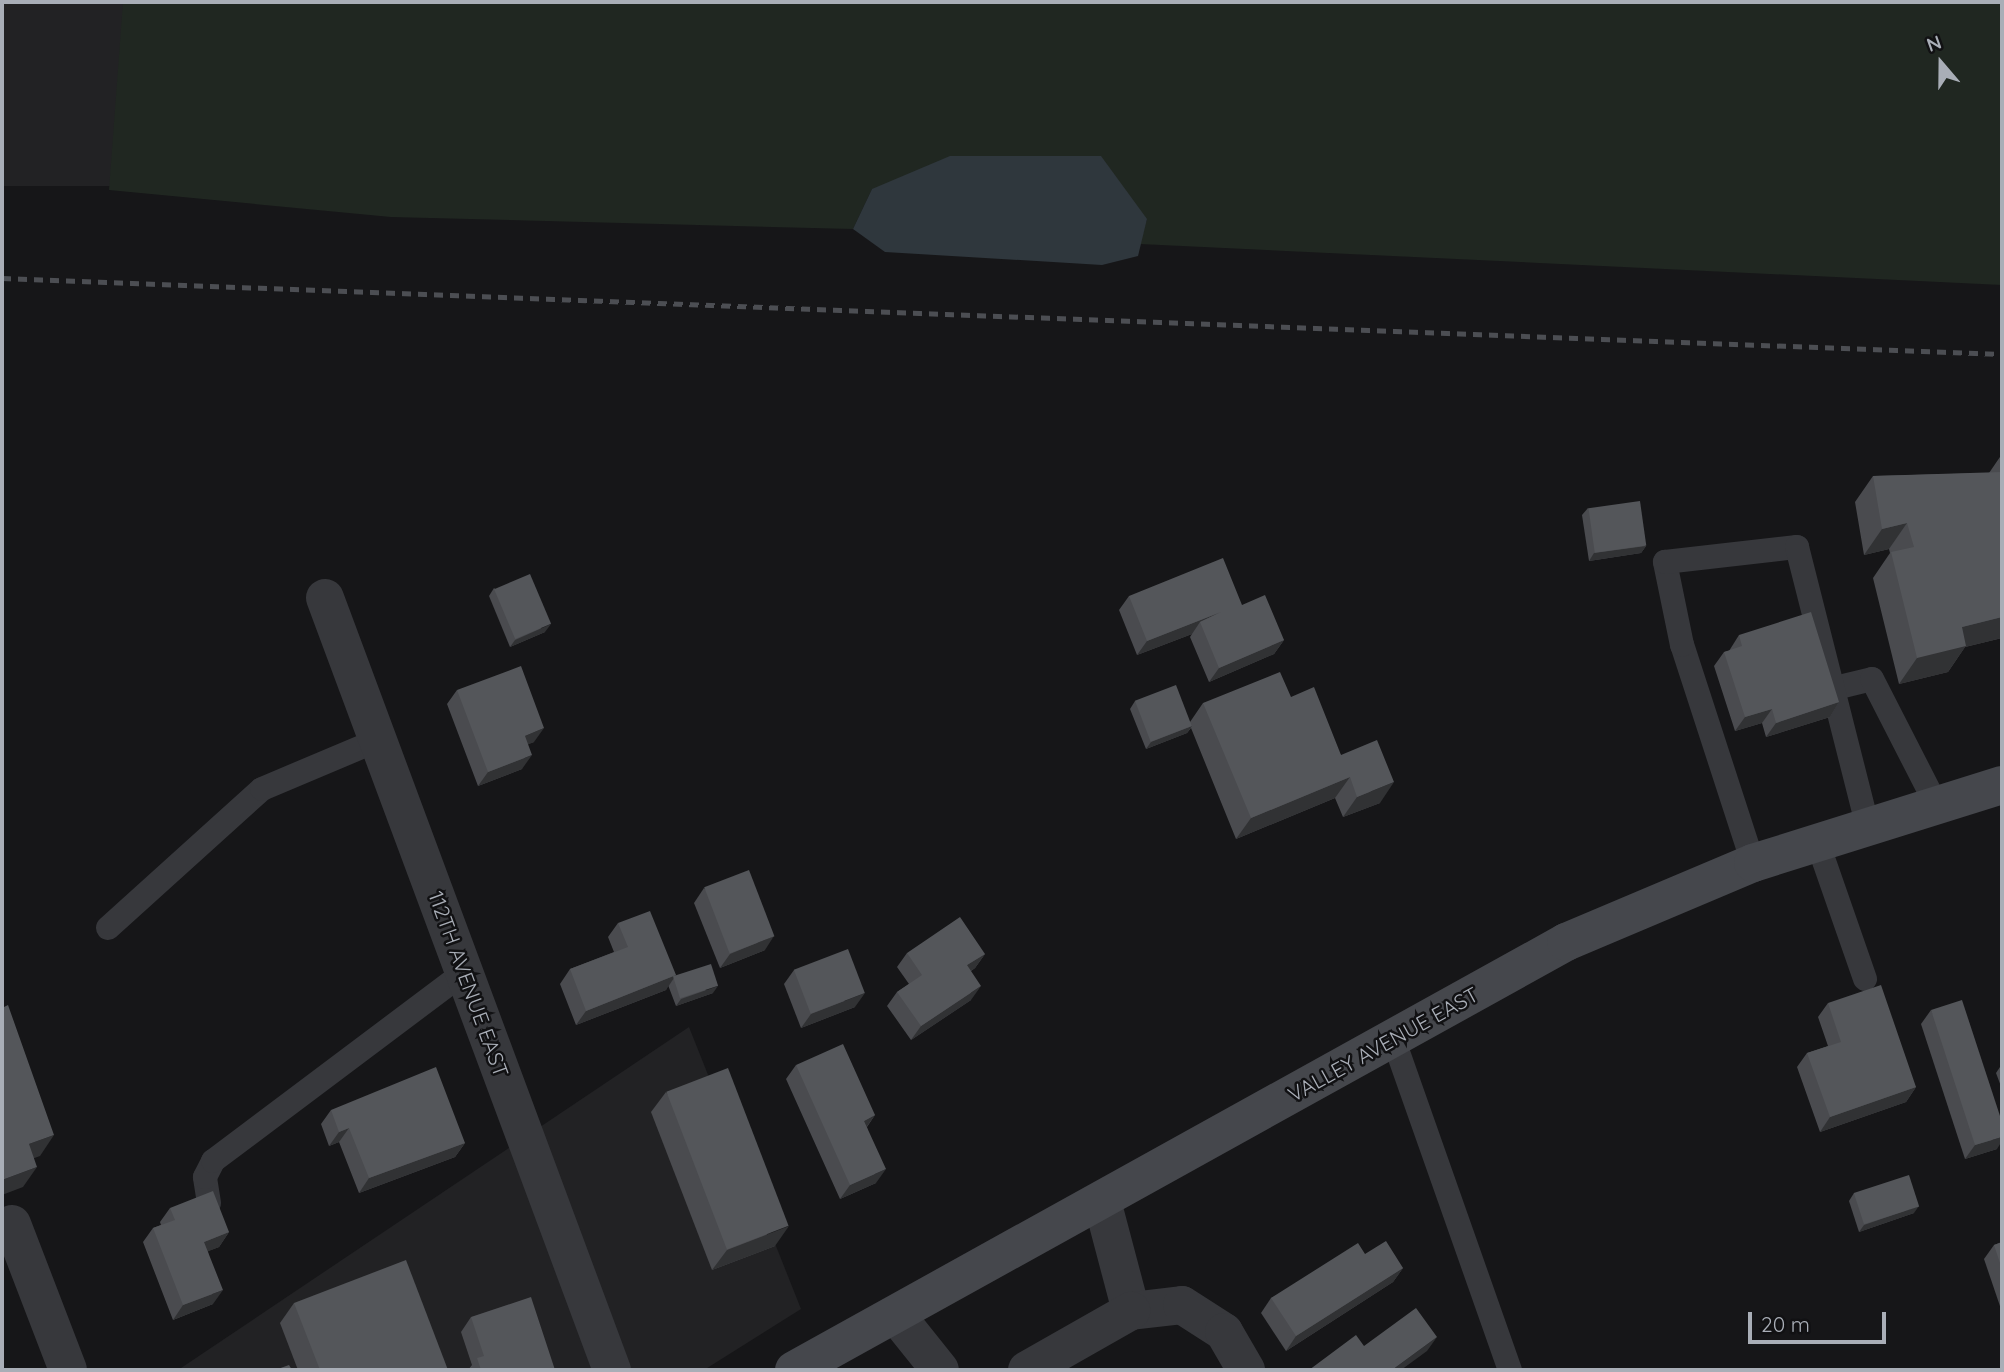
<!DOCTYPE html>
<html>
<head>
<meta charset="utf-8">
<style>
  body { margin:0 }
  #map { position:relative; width:2004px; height:1372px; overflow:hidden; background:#161618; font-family:Quicksand,sans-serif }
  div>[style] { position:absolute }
  .built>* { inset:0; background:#222224; transform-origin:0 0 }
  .green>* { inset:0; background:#202721 }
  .water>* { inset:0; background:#2f373d }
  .service>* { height:24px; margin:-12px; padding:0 12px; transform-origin:12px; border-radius:12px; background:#37383c }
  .minor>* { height:38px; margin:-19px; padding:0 19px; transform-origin:19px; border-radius:19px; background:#37383c }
  .secondary>* { height:38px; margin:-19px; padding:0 19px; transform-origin:19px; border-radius:19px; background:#45474c }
  .rail>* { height:5px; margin-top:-2.5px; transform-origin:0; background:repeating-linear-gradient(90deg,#4c4e53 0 9px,transparent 0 16px) }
  .wall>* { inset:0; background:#4a4b4f }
  .shaded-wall>* { inset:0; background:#313234 }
  .building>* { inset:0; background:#54565a; transform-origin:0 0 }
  span { translate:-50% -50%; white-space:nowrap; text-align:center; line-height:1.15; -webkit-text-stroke:5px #111113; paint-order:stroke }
  .street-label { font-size:21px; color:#a9aeb7 }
  .frame { position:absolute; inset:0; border:4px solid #a9aeb7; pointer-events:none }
  .north { position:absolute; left:1906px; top:28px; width:70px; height:70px; -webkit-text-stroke:5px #111113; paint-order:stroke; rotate:340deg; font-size:19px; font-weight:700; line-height:28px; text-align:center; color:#a9aeb7 }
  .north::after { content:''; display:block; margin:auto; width:24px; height:32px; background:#a9aeb7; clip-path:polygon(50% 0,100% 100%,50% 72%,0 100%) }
  .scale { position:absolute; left:1748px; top:1312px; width:138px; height:32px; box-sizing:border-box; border:4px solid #a9aeb7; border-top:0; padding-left:9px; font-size:21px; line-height:24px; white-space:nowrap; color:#a9aeb7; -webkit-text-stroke:5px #111113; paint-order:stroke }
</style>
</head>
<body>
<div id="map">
  <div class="built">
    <div style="left:2px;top:2px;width:121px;height:184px"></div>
    <div style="clip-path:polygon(689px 1027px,801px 1309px,704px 1370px,178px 1370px)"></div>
  </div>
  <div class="green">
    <div style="clip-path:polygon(123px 2px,2002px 2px,2002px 285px,1140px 244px,1147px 219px,872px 189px,853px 229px,391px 217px,109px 190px)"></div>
  </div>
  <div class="water">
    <div style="clip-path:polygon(950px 156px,1101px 156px,1147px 219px,1138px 256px,1102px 265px,885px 252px,853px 229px,872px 189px)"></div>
  </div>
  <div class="service">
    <div style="left:1831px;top:689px;width:42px;rotate:-13.7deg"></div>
    <div style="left:1872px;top:679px;width:138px;rotate:62.9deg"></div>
    <div style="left:1817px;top:841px;width:146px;rotate:70.8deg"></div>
    <div style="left:1753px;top:863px;width:229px;rotate:-108deg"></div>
    <div style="left:1682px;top:645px;width:85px;rotate:-101.6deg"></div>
    <div style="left:1665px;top:562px;width:133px;rotate:-6.5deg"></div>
    <div style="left:1797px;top:547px;width:286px;rotate:75.8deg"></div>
    <div style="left:108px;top:928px;width:207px;rotate:-42.1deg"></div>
    <div style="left:262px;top:789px;width:126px;rotate:-22.9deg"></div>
    <div style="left:1393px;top:1038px;width:352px;rotate:70.6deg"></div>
    <div style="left:209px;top:1203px;width:26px;rotate:-99deg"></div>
    <div style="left:205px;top:1177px;width:18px;rotate:-63deg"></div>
    <div style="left:213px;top:1161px;width:315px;rotate:-36.9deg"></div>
  </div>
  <div class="minor">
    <div style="left:325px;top:598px;width:824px;rotate:69.61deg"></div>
    <div style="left:1102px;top:1201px;width:114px;rotate:75.2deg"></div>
    <div style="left:1131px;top:1311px;width:51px;rotate:-6.7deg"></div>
    <div style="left:1182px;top:1305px;width:50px;rotate:32.7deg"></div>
    <div style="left:1224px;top:1332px;width:44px;rotate:59.9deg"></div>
    <div style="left:12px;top:1224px;width:156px;rotate:69deg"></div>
    <div style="left:896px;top:1315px;width:70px;rotate:51.3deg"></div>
    <div style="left:1027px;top:1370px;width:120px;rotate:-29.6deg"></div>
  </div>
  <div class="secondary">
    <div style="left:794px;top:1370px;width:883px;rotate:-29deg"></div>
    <div style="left:1566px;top:942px;width:203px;rotate:-22.9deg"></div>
    <div style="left:1753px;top:863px;width:261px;rotate:-17.4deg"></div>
  </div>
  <div class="rail">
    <div style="left:2px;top:278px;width:2001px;rotate:2.18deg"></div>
  </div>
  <div class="wall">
    <div style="clip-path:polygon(2002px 454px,2002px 638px,1965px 647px,1948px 672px,1899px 684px,1873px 578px,1890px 553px,1889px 549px,1864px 555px,1855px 502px,1873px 476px,1989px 473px)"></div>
    <div style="clip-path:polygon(1588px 508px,1646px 546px,1641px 553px,1589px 561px,1582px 515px)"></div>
    <div style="clip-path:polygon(494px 588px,545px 632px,510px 647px,489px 596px)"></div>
    <div style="clip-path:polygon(1129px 596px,1242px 605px,1284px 640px,1274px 654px,1209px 682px,1190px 637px,1192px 634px,1137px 655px,1119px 610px)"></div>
    <div style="clip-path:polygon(1739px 635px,1839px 702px,1830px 717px,1766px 737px,1762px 723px,1735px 731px,1714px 666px,1724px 652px,1729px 651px)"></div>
    <div style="clip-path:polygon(457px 690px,534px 742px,528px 744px,522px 769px,478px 786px,447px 704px)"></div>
    <div style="clip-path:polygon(1291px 697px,1341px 755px,1380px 803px,1343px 817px,1335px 798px,1236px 839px,1191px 728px,1187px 733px,1146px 749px,1130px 709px,1135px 701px,1190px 722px,1203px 703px)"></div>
    <div style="clip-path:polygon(704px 888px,765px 950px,720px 968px,694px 903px)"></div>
    <div style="clip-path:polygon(618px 923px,676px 975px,674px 978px,713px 993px,676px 1006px,668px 985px,666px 990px,576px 1025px,560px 984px,570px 969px,614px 952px,608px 937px)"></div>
    <div style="clip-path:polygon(907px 953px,985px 954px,975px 968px,971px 971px,971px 1000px,911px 1040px,887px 1006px,897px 992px,909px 984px,897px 967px)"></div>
    <div style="clip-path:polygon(794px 970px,855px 1007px,801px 1028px,784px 984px)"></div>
    <div style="clip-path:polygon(1828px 1003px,1916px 1087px,1906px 1102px,1820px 1132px,1797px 1067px,1807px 1053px,1828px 1046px,1818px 1017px)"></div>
    <div style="clip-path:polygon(1931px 1010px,1997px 1149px,1965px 1159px,1921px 1024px)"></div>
    <div style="clip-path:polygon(2002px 1064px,2002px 1089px,1996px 1073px)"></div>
    <div style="clip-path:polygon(796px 1065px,875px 1115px,867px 1127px,876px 1183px,840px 1199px,786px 1079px)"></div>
    <div style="clip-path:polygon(666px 1092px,775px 1246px,712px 1270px,651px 1112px)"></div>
    <div style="clip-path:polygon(331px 1110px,465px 1143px,455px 1157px,359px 1193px,339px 1142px,329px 1146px,321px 1124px)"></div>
    <div style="clip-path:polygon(1854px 1193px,1914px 1213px,1859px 1232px,1849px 1201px)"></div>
    <div style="clip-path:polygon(170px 1208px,229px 1232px,219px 1247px,208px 1251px,213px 1304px,173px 1320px,143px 1242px,153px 1228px,161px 1225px,160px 1222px)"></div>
    <div style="clip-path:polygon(2002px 1242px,2002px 1312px,1984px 1259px,1994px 1245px)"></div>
    <div style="clip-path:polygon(1365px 1254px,1403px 1268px,1393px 1282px,1286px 1351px,1261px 1313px,1271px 1298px)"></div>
    <div style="clip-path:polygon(294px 1303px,448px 1370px,298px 1370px,280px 1323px)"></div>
    <div style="clip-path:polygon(471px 1317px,555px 1370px,468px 1370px,472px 1365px,461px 1332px)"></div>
  </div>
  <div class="shaded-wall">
    <div style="clip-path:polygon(1907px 523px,1889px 549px,1864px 555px,1882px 529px)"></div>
    <div style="clip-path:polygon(1646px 546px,1641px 553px,1589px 561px,1594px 553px)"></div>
    <div style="clip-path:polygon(1221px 612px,1200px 622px,1192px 634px,1137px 655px,1147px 641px)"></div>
    <div style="clip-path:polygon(2002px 617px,2002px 638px,1965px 647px,1948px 672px,1899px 684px,1917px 658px,1962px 627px)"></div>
    <div style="clip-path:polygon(551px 624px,545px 632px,510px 647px,515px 640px)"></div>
    <div style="clip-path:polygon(1284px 640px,1274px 654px,1209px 682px,1219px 668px)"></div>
    <div style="clip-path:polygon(1839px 702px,1830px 717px,1766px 737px,1776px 723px)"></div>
    <div style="clip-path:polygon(1772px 709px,1762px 723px,1735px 731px,1745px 717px)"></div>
    <div style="clip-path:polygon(1192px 726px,1187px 733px,1146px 749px,1151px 742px)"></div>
    <div style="clip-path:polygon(544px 728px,534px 742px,515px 750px,525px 736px)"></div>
    <div style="clip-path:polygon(532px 755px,522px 769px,478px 786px,488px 772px)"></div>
    <div style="clip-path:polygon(1350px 777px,1335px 798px,1236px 839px,1251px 818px)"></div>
    <div style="clip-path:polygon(1394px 782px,1380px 803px,1343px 817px,1357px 797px)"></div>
    <div style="clip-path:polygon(774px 936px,765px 950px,720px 968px,730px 954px)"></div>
    <div style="clip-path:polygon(985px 954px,975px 968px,957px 980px,967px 965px)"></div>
    <div style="clip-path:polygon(676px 975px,666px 990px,576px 1025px,586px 1011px)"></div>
    <div style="clip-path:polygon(718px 986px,713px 993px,676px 1006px,681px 999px)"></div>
    <div style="clip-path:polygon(981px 986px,971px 1000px,911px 1040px,921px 1026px)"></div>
    <div style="clip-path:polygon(865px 993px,855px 1007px,801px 1028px,811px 1014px)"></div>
    <div style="clip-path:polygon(1916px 1087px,1906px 1102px,1820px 1132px,1830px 1117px)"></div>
    <div style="clip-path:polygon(875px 1115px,865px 1129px,864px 1121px)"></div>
    <div style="clip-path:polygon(349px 1128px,339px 1142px,329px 1146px,339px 1132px)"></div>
    <div style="clip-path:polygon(54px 1135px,40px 1156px,15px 1165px,29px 1144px)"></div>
    <div style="clip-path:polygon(2002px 1137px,2002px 1141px,1997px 1149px,1965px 1159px,1975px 1145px)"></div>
    <div style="clip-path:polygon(465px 1143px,455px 1157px,359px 1193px,369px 1178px)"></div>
    <div style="clip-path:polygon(37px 1167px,23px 1187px,2px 1195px,2px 1180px)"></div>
    <div style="clip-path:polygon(886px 1169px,876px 1183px,840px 1199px,850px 1185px)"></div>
    <div style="clip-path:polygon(1919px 1206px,1914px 1213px,1859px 1232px,1864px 1225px)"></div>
    <div style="clip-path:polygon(789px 1226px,775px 1246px,712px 1270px,727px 1250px)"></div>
    <div style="clip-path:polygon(229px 1232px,219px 1247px,194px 1257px,204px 1242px)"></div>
    <div style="clip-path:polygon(1403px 1268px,1393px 1282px,1286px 1351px,1296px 1336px)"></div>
    <div style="clip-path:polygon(223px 1290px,213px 1304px,173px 1320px,183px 1305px)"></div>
    <div style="clip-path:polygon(1437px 1337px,1427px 1351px,1401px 1370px,1392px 1370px)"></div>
  </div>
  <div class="building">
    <div style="clip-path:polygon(2002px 472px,2002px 617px,1962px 627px,1966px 646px,1917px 658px,1891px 552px,1914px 547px,1907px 523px,1882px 529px,1873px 476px)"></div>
    <div style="left:1640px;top:501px;width:45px;height:52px;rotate:82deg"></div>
    <div style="clip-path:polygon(1223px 558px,1242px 605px,1265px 595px,1284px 640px,1219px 668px,1200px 622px,1221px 612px,1147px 641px,1129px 596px)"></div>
    <div style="left:530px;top:574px;width:54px;height:39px;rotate:67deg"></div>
    <div style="clip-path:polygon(1811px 612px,1839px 702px,1776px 723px,1772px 709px,1745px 717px,1724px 652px,1742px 646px,1739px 635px)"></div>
    <div style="clip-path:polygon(521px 666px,544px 728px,525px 736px,532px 755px,488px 772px,457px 690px)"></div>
    <div style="clip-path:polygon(1280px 672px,1291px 697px,1314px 687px,1341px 755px,1377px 740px,1394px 782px,1357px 797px,1350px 777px,1251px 818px,1203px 703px)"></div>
    <div style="left:1176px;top:685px;width:44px;height:44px;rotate:69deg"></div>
    <div style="left:749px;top:870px;width:71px;height:48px;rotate:69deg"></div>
    <div style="clip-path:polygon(650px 911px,676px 975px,586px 1011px,570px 969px,628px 947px,618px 923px)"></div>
    <div style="clip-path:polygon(960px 917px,985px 954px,967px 965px,981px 986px,921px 1026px,897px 992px,922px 975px,907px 953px)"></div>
    <div style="left:848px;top:949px;width:47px;height:58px;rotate:69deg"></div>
    <div style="left:711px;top:964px;width:23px;height:40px;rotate:72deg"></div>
    <div style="clip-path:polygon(1881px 985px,1916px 1087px,1830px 1117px,1807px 1053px,1841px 1042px,1828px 1003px)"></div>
    <div style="clip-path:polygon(1962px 1000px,2002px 1122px,2002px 1137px,1975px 1145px,1931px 1010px)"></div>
    <div style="clip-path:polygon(8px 1005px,54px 1135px,29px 1144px,37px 1167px,2px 1180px,2px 1008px)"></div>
    <div style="clip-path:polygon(843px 1044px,875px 1115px,864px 1121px,886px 1169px,850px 1185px,796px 1065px)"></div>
    <div style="clip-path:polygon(436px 1067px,465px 1143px,369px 1178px,349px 1128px,339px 1132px,331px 1110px)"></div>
    <div style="left:728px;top:1068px;width:169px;height:66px;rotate:69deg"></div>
    <div style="left:1909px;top:1175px;width:33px;height:58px;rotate:72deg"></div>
    <div style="clip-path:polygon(213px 1191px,229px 1232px,204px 1242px,223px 1290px,183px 1305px,153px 1228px,175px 1220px,170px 1208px)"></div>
    <div style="clip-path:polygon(1386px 1241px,1403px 1268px,1296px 1336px,1271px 1298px,1358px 1243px,1365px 1254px)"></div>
    <div style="clip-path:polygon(2002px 1242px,2002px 1269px,1994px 1245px)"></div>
    <div style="clip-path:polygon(406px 1260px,448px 1370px,320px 1370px,294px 1303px)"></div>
    <div style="clip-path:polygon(531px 1297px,555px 1370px,481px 1370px,477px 1358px,484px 1356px,471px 1317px)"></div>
    <div style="clip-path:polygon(1416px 1308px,1437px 1337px,1392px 1370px,1309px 1370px,1356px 1335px,1364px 1346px)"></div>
    <div style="clip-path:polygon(289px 1365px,292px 1370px,275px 1370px)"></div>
  </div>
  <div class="street-label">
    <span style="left:469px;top:984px;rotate:70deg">112TH AVENUE EAST</span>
    <span style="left:1383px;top:1044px;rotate:-29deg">VALLEY AVENUE EAST</span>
  </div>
  <div class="frame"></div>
  <div class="north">N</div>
  <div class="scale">20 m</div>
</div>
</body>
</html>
